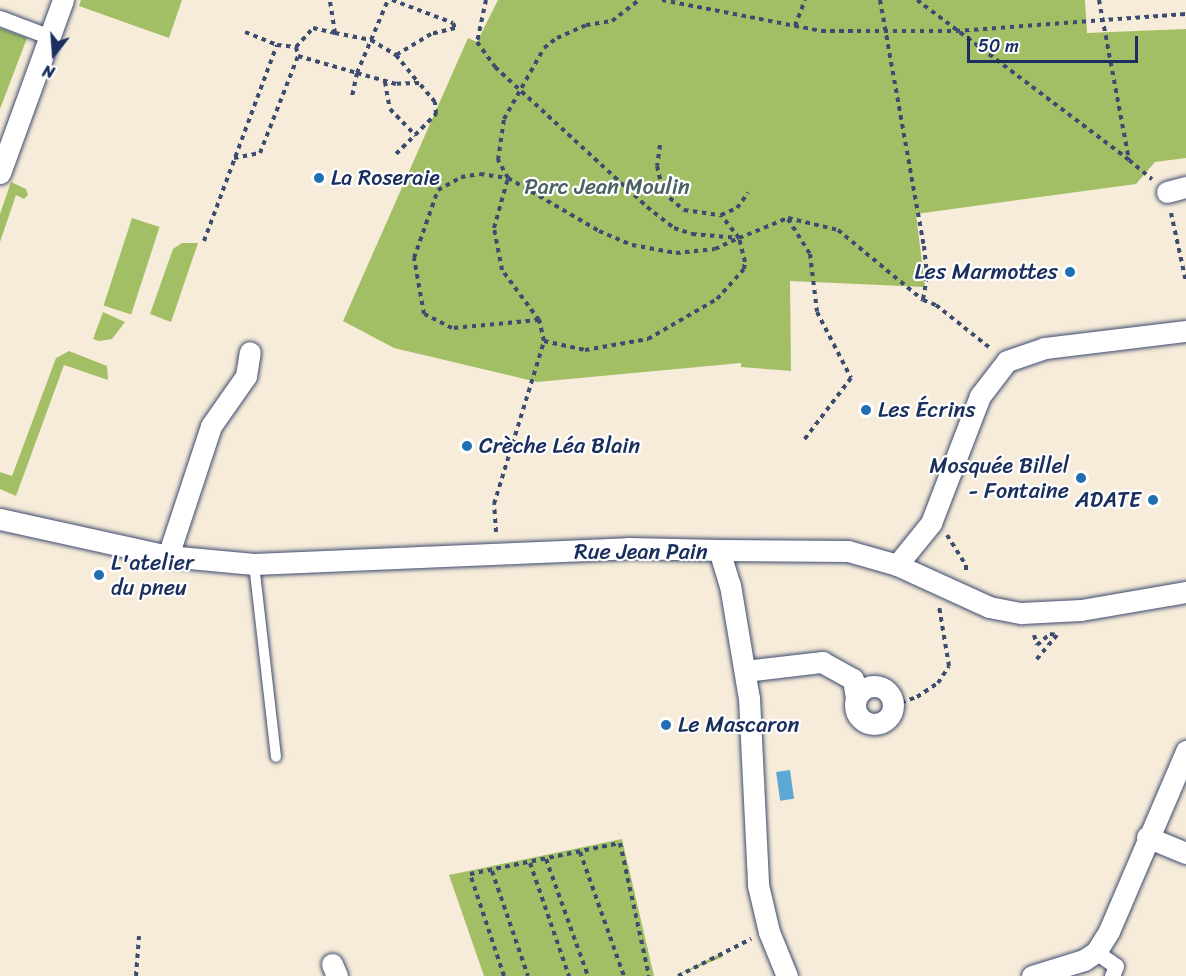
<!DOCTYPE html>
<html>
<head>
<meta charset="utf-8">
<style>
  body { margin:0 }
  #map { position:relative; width:1186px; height:976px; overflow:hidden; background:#f7ecd9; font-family:Sriracha,sans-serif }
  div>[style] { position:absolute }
  .green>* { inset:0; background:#a2bf66; transform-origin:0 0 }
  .water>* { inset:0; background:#5da7d5; transform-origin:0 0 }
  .path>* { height:4px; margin-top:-2px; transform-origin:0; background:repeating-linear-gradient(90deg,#3c4b70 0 4.5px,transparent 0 9px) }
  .roads { filter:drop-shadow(0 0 2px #3c4b70) drop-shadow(0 0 2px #3c4b70) }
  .service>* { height:10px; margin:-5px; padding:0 5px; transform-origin:5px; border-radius:5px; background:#fff }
  .pedestrian>* { height:15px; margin:-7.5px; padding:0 7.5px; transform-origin:7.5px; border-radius:7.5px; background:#fff }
  .minor>* { height:21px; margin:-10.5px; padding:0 10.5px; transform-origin:10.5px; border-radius:10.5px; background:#fff }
  .minor>.ring { margin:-10.5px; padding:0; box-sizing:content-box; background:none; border:21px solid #fff; border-radius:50% }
  .dots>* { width:16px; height:16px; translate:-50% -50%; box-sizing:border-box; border:3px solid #fff; border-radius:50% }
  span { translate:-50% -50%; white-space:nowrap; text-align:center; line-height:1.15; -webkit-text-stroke:4.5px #fff; paint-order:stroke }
  .poi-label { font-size:22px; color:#1b2f5e }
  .left { translate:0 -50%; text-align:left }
  .right { translate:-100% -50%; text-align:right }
  .park-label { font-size:22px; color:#4a6161 }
  .street-label { font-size:22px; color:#1b2f5e }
  .north { position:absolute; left:24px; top:24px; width:60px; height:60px; -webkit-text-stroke:4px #fff; paint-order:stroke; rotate:197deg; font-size:16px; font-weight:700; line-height:24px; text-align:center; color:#1b2f5e }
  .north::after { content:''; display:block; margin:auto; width:21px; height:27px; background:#1b2f5e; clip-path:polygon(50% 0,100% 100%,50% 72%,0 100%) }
  .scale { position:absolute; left:967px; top:36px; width:171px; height:27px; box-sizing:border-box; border:3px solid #1b2f5e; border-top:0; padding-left:8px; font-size:18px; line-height:21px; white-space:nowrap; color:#1b2f5e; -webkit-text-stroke:4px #fff; paint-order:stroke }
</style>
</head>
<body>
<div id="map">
  <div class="green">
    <div style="clip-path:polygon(81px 0,182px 0,169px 38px,79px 6px)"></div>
    <div style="clip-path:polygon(498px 0,1085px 0,1087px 33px,1186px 29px,1186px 158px,1155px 162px,1136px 184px,916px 214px,925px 287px,790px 281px,791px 371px,741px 367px,741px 363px,537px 382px,394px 348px,343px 321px,468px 38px,477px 42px)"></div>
    <div style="clip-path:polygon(0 28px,27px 38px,0 109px)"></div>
    <div style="clip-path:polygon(11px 182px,26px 189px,28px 195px,24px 199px,16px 195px,0 242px,0 214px)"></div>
    <div style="left:132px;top:218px;width:29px;height:92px;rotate:18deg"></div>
    <div style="clip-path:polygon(182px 243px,198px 243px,171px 322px,150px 314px,173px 249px)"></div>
    <div style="clip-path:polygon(103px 312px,125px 322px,112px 339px,99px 341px,93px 339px)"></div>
    <div style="clip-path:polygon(69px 351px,107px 366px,108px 380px,64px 365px,16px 496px,0 489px,0 472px,12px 476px,56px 358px)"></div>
    <div style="clip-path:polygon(622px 839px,654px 976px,484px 976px,449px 875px)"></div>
    <div style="clip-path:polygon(722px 953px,723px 957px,675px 976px)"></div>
  </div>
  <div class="water">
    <div style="left:790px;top:770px;width:29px;height:14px;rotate:82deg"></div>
  </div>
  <div class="path">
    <div style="left:392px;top:0;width:65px;rotate:20.7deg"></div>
    <div style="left:453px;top:23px;width:5px;rotate:68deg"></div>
    <div style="left:455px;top:28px;width:25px;rotate:166deg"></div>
    <div style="left:431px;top:34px;width:41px;rotate:149deg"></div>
    <div style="left:486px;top:0;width:43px;rotate:102.1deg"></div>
    <div style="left:477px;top:42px;width:31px;rotate:54deg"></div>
    <div style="left:495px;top:67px;width:207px;rotate:42.6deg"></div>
    <div style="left:647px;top:207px;width:34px;rotate:38deg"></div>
    <div style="left:674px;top:228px;width:19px;rotate:18deg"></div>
    <div style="left:692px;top:234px;width:47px;rotate:4.9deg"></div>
    <div style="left:739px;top:238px;width:53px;rotate:-22.2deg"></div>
    <div style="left:788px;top:218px;width:51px;rotate:13.5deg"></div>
    <div style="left:838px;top:230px;width:110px;rotate:39.5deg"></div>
    <div style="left:923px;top:300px;width:14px;rotate:21deg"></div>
    <div style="left:936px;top:305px;width:69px;rotate:38.5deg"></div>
    <div style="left:662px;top:0;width:162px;rotate:11deg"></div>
    <div style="left:821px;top:31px;width:135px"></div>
    <div style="left:956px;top:31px;width:231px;rotate:-4.2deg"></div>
    <div style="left:880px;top:0;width:250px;rotate:79.9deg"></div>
    <div style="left:924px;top:246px;width:31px;rotate:84deg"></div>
    <div style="left:927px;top:277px;width:23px;rotate:100deg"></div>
    <div style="left:917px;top:0;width:266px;rotate:37deg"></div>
    <div style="left:1099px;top:0;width:163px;rotate:79.4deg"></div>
    <div style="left:1129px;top:160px;width:30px;rotate:40deg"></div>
    <div style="left:795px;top:26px;width:28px;rotate:-69deg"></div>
    <div style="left:245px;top:32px;width:35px;rotate:22deg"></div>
    <div style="left:335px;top:33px;width:37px;rotate:11deg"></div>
    <div style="left:371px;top:40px;width:29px;rotate:31deg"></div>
    <div style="left:396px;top:55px;width:36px;rotate:51deg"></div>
    <div style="left:419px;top:83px;width:23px;rotate:178deg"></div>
    <div style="left:396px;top:84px;width:41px;rotate:-164.2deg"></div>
    <div style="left:357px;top:73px;width:24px;rotate:102deg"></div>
    <div style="left:296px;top:47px;width:9px;rotate:77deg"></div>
    <div style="left:298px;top:56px;width:61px;rotate:16.1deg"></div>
    <div style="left:357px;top:73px;width:79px;rotate:-67deg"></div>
    <div style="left:296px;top:47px;width:25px;rotate:-48deg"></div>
    <div style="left:313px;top:28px;width:23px;rotate:13deg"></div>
    <div style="left:335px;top:33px;width:33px;rotate:-99deg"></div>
    <div style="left:385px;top:82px;width:27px;rotate:80deg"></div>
    <div style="left:390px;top:109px;width:37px;rotate:46deg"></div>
    <div style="left:660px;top:145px;width:21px;rotate:98deg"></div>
    <div style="left:657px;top:166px;width:27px;rotate:77deg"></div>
    <div style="left:663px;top:192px;width:28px;rotate:41deg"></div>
    <div style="left:684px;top:210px;width:37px;rotate:8deg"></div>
    <div style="left:721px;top:215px;width:17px;rotate:-24deg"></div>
    <div style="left:737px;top:208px;width:19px;rotate:-54deg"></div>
    <div style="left:396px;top:154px;width:57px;rotate:-45deg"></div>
    <div style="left:436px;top:114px;width:12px;rotate:-95deg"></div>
    <div style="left:435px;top:102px;width:25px;rotate:-130deg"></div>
    <div style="left:234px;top:158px;width:26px;rotate:-11deg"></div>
    <div style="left:260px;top:153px;width:104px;rotate:-68.6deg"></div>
    <div style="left:1171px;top:213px;width:71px;rotate:77.7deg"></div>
    <div style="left:788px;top:219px;width:41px;rotate:57.8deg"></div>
    <div style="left:810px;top:254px;width:58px;rotate:83.1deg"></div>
    <div style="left:817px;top:312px;width:74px;rotate:62.7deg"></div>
    <div style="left:851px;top:378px;width:78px;rotate:127.2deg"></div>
    <div style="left:204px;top:241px;width:209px;rotate:-69.6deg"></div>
    <div style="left:277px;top:45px;width:19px;rotate:6deg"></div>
    <div style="left:539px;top:320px;width:87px;rotate:174.7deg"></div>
    <div style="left:452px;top:328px;width:31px;rotate:-153deg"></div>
    <div style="left:424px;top:314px;width:57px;rotate:-100.1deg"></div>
    <div style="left:414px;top:258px;width:72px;rotate:-70.6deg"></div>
    <div style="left:438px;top:190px;width:26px;rotate:-29deg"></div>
    <div style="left:461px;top:177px;width:19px;rotate:-9deg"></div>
    <div style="left:480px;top:174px;width:28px;rotate:8deg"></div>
    <div style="left:508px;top:178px;width:105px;rotate:30.2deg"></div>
    <div style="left:599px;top:231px;width:36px;rotate:23deg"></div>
    <div style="left:632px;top:245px;width:45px;rotate:10.3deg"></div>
    <div style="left:676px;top:253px;width:39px;rotate:-6deg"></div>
    <div style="left:715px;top:249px;width:26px;rotate:-25deg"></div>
    <div style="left:544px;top:341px;width:22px;rotate:-103deg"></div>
    <div style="left:539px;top:320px;width:62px;rotate:-126.5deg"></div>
    <div style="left:502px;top:270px;width:43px;rotate:-100.8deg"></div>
    <div style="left:494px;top:228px;width:52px;rotate:-74.4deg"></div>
    <div style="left:508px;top:178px;width:21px;rotate:-119deg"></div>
    <div style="left:498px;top:160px;width:41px;rotate:-81.7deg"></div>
    <div style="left:504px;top:119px;width:81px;rotate:-60.6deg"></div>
    <div style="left:544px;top:48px;width:16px;rotate:-38deg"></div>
    <div style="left:557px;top:38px;width:32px;rotate:-24deg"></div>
    <div style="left:586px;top:25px;width:26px;rotate:-9deg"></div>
    <div style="left:612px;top:21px;width:34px;rotate:-38deg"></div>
    <div style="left:496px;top:532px;width:28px;rotate:-94deg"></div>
    <div style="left:494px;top:504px;width:170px;rotate:-72.9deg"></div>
    <div style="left:544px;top:341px;width:42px;rotate:12.4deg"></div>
    <div style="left:585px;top:350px;width:64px;rotate:-9.9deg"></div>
    <div style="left:648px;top:339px;width:80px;rotate:-30.1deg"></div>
    <div style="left:717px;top:299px;width:40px;rotate:-48deg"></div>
    <div style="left:744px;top:269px;width:7px;rotate:-82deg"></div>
    <div style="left:745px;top:262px;width:25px;rotate:-104deg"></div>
    <div style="left:739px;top:238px;width:29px;rotate:-128deg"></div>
    <div style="left:947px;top:535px;width:36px;rotate:58deg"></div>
    <div style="left:966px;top:565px;width:8px;rotate:90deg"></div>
    <div style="left:1034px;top:635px;width:10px;rotate:73deg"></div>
    <div style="left:1037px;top:645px;width:17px;rotate:-40deg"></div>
    <div style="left:1050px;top:634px;width:7px;rotate:8deg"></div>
    <div style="left:1057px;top:635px;width:33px;rotate:130deg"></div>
    <div style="left:893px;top:706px;width:26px;rotate:-21deg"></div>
    <div style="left:917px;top:697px;width:25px;rotate:-34deg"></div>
    <div style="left:938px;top:683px;width:20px;rotate:-57deg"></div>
    <div style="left:949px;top:666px;width:61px;rotate:-99.5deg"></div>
    <div style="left:580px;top:852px;width:132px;rotate:70.5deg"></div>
    <div style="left:546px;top:859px;width:124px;rotate:70.3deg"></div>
    <div style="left:530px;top:863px;width:120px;rotate:71deg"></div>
    <div style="left:492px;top:871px;width:111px;rotate:71.1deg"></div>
    <div style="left:136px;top:976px;width:40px;rotate:-85.7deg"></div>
    <div style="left:504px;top:976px;width:108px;rotate:-108.4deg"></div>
    <div style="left:470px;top:874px;width:153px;rotate:-11.7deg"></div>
    <div style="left:620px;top:843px;width:136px;rotate:77.7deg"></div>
    <div style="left:678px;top:976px;width:82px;rotate:-26.9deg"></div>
  </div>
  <div class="roads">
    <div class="service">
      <div style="left:254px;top:564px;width:194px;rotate:83.5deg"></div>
    </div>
    <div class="pedestrian">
      <div style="left:0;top:18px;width:53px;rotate:20.8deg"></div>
      <div style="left:1096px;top:952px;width:24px;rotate:35deg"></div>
      <div style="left:1116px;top:966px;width:11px;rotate:112deg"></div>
    </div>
    <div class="minor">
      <div style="left:0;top:173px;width:184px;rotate:-70deg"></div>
      <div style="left:1167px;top:192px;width:20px;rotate:-15deg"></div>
      <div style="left:0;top:519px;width:172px;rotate:12.4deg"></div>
      <div style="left:168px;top:556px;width:86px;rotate:5.3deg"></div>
      <div style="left:254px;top:564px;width:374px;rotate:-2.4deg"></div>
      <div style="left:628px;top:548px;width:91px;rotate:1.3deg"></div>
      <div style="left:719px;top:550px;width:37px;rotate:73deg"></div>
      <div style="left:730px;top:585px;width:115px;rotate:80.5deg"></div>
      <div style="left:749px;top:698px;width:187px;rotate:87.2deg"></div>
      <div style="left:758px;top:885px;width:48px;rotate:76.8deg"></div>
      <div style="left:769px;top:932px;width:48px;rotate:67.8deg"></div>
      <div style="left:719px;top:550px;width:129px;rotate:0.4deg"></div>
      <div style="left:848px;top:551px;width:51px;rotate:15.9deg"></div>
      <div style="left:897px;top:565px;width:101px;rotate:24.5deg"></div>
      <div style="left:989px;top:607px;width:33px;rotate:11deg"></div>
      <div style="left:1021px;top:613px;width:60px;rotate:-2.9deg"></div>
      <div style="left:1081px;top:610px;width:107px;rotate:-9.7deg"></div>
      <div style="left:168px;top:556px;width:137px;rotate:-71.7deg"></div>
      <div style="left:211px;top:426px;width:61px;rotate:-55deg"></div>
      <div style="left:246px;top:376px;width:24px;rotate:-81deg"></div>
      <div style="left:897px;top:565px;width:54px;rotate:-51deg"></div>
      <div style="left:931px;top:523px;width:136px;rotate:-68.9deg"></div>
      <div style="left:980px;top:396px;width:44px;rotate:-52.4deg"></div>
      <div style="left:1007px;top:361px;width:40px;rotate:-18.9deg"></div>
      <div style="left:1045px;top:348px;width:142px;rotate:-6.9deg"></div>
      <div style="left:745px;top:671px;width:78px;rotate:-6.7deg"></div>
      <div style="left:822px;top:662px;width:35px;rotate:29deg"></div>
      <div style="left:853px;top:679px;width:18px;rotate:81deg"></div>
      <div class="ring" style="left:855px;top:686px;width:17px;height:17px"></div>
      <div style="left:1147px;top:837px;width:42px;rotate:22.3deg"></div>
      <div style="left:332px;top:964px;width:13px;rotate:67deg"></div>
      <div style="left:1032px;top:976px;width:54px;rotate:-17.1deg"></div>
      <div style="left:1084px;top:960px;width:14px;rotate:-34deg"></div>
      <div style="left:1096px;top:952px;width:25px;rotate:-58deg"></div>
      <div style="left:1109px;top:931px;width:196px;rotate:-66.8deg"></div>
    </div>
  </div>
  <div class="dots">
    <div style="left:319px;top:178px;background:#1f6fb2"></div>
    <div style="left:1070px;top:272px;background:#1f6fb2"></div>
    <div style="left:866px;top:410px;background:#1f6fb2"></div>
    <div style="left:467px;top:446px;background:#1f6fb2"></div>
    <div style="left:1081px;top:478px;background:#1f6fb2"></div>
    <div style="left:1153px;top:500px;background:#1f6fb2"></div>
    <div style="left:99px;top:575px;background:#1f6fb2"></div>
    <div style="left:666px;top:725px;background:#1f6fb2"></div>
  </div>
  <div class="poi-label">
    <span class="left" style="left:331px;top:178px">La Roseraie</span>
    <span class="right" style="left:1058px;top:272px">Les Marmottes</span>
    <span class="left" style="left:878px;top:410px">Les Écrins</span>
    <span class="left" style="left:479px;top:446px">Crèche Léa Blain</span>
    <span class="right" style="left:1069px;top:478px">Mosquée Billel<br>- Fontaine</span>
    <span class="right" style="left:1141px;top:500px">ADATE</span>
    <span class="left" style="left:111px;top:575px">L'atelier<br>du pneu</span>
    <span class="left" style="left:678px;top:725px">Le Mascaron</span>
  </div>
  <div class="park-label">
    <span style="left:607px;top:187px">Parc Jean Moulin</span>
  </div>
  <div class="street-label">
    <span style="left:641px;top:552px">Rue Jean Pain</span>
  </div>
  <div class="north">N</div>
  <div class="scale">50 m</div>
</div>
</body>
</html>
